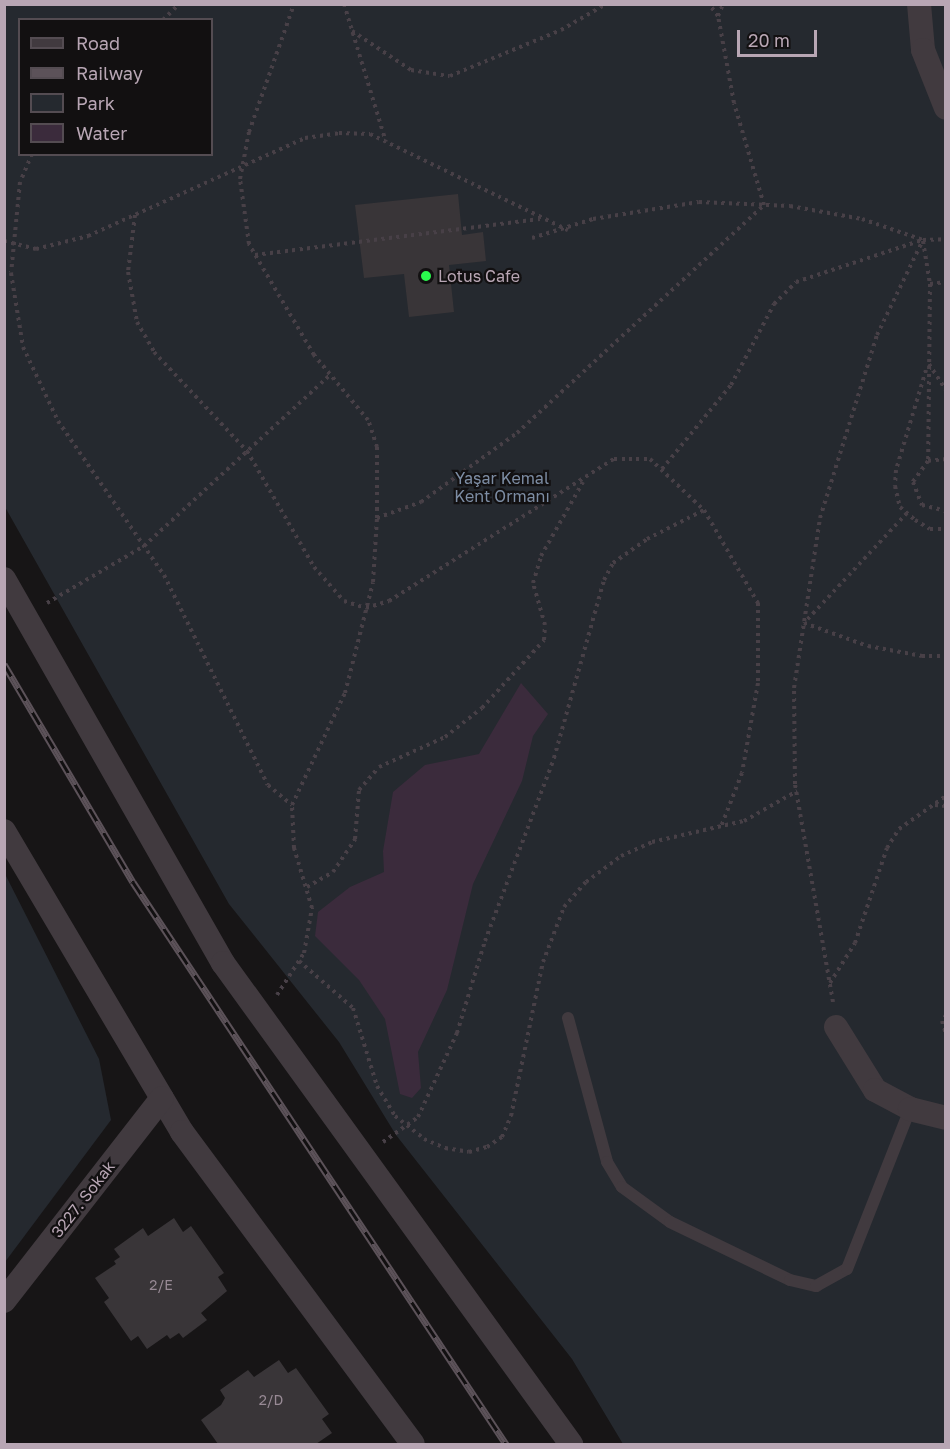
<!DOCTYPE html>
<html>
<head>
<meta charset="utf-8">
<style>
  body { margin:0 }
  #map { position:relative; width:950px; height:1449px; overflow:hidden; background:#171516; font-family:"Golos Text",sans-serif }
  div>[style] { position:absolute }
  .green>* { inset:0; background:#25292f }
  .water>* { inset:0; background:#3b2b3c }
  .building>* { inset:0; background:#393538 }
  .path>* { height:4px; margin-top:-2px; transform-origin:0; background:repeating-linear-gradient(90deg,#484047 0 3px,transparent 0 7.5px) }
  .service>* { height:12px; margin:-6px; padding:0 6px; transform-origin:6px; border-radius:6px; background:#413a3f }
  .minor>* { height:24px; margin:-12px; padding:0 12px; transform-origin:12px; border-radius:12px; background:#413a3f }
  .rail>* { height:7px; margin-top:-3.5px; transform-origin:0; background:repeating-linear-gradient(90deg,#121011 0 14px,#5c5259 0 28px); box-sizing:border-box; border-block:2px solid #5c5259 }
  .dots>* { width:16px; height:16px; translate:-50% -50%; box-sizing:border-box; border:3px solid #121011; border-radius:50% }
  span { translate:-50% -50%; white-space:nowrap; text-align:center; line-height:1.15; -webkit-text-stroke:4.5px #121011; paint-order:stroke }
  .number-label { font-size:14px; color:#988a95 }
  .number-label span { -webkit-text-stroke-width:0 }
  .poi-label { font-size:16px; color:#b8a6b4 }
  .left { translate:0 -50%; text-align:left }
  .park-label { font-size:16px; color:#7d8da4 }
  .street-label { font-size:16px; color:#b8a6b4 }
  .frame { position:absolute; inset:0; border:6px solid #b8a6b4; pointer-events:none }
  .legend { position:absolute; left:18px; top:18px; width:195px; height:138px; box-sizing:border-box; background:#121011; border:2px solid #544c52; margin:0; padding:8px 10px; list-style:none; font-size:18px; color:#b8a6b4 }
  .legend li { display:flex; align-items:center; gap:12px; height:30px }
  .legend b { width:30px; border:2px solid #544c52 }
  .scale { position:absolute; left:737px; top:30px; width:80px; height:27px; box-sizing:border-box; border:3px solid #b8a6b4; border-top:0; padding-left:8px; font-size:18px; line-height:21px; white-space:nowrap; color:#b8a6b4; -webkit-text-stroke:4px #121011; paint-order:stroke }
</style>
</head>
<body>
<div id="map">
  <div class="green">
    <div style="clip-path:polygon(evenodd,4px 5px,945px 5px,945px 1444px,623px 1444px,572px 1359px,396px 1135px,339px 1042px,229px 904px,5px 507px,4px 5px,20px 20px,212px 20px,212px 154px,20px 154px,20px 20px)"></div>
    <div style="clip-path:polygon(5px 874px,99px 1059px,111px 1120px,5px 1262px)"></div>
  </div>
  <div class="water">
    <div style="clip-path:polygon(521px 683px,548px 714px,533px 736px,522px 781px,473px 884px,447px 990px,418px 1052px,421px 1088px,412px 1098px,400px 1094px,385px 1019px,359px 980px,315px 936px,318px 912px,350px 887px,384px 872px,383px 851px,393px 792px,425px 765px,479px 754px)"></div>
  </div>
  <div class="building">
    <div style="clip-path:polygon(458px 194px,462px 235px,483px 232px,486px 261px,449px 265px,454px 312px,409px 317px,404px 274px,364px 278px,355px 205px)"></div>
    <div style="clip-path:polygon(174px 1218px,183px 1232px,191px 1226px,224px 1273px,218px 1277px,227px 1291px,201px 1313px,207px 1320px,183px 1338px,179px 1333px,170px 1339px,167px 1335px,147px 1349px,138px 1336px,131px 1341px,104px 1302px,109px 1298px,95px 1278px,116px 1264px,114px 1261px,120px 1257px,114px 1249px,143px 1228px,148px 1236px)"></div>
    <div style="clip-path:polygon(279px 1360px,288px 1373px,296px 1368px,329px 1414px,322px 1419px,332px 1433px,316px 1444px,218px 1444px,201px 1420px,221px 1405px,225px 1398px,220px 1390px,248px 1370px,254px 1377px)"></div>
  </div>
  <div class="path">
    <div style="left:344px;top:4px;width:144px;rotate:73.1deg"></div>
    <div style="left:718px;top:16px;width:13px;rotate:-67deg"></div>
    <div style="left:163px;top:20px;width:23px;rotate:-45deg"></div>
    <div style="left:352px;top:31px;width:71px;rotate:33.5deg"></div>
    <div style="left:411px;top:70px;width:39px;rotate:9deg"></div>
    <div style="left:450px;top:76px;width:120px;rotate:-22.5deg"></div>
    <div style="left:561px;top:30px;width:52px;rotate:-30deg"></div>
    <div style="left:32px;top:154px;width:30px;rotate:113deg"></div>
    <div style="left:20px;top:182px;width:91px;rotate:95.6deg"></div>
    <div style="left:11px;top:273px;width:75px;rotate:80.8deg"></div>
    <div style="left:23px;top:347px;width:82px;rotate:64.7deg"></div>
    <div style="left:58px;top:421px;width:187px;rotate:55.5deg"></div>
    <div style="left:164px;top:575px;width:234px;rotate:63.7deg"></div>
    <div style="left:268px;top:785px;width:31px;rotate:40deg"></div>
    <div style="left:135px;top:215px;width:57px;rotate:97deg"></div>
    <div style="left:128px;top:272px;width:51px;rotate:79.8deg"></div>
    <div style="left:137px;top:322px;width:34px;rotate:60deg"></div>
    <div style="left:154px;top:352px;width:136px;rotate:46.8deg"></div>
    <div style="left:247px;top:451px;width:134px;rotate:60deg"></div>
    <div style="left:314px;top:567px;width:45px;rotate:48.6deg"></div>
    <div style="left:344px;top:601px;width:23px;rotate:18deg"></div>
    <div style="left:366px;top:608px;width:24px;rotate:-17deg"></div>
    <div style="left:389px;top:601px;width:266px;rotate:-32.3deg"></div>
    <div style="left:614px;top:459px;width:36px"></div>
    <div style="left:650px;top:459px;width:74px;rotate:43.4deg"></div>
    <div style="left:704px;top:510px;width:108px;rotate:59.9deg"></div>
    <div style="left:758px;top:603px;width:80px;rotate:90deg"></div>
    <div style="left:758px;top:683px;width:91px;rotate:100.1deg"></div>
    <div style="left:742px;top:773px;width:58px;rotate:111.3deg"></div>
    <div style="left:532px;top:238px;width:64px;rotate:-17.3deg"></div>
    <div style="left:593px;top:219px;width:107px;rotate:-9.1deg"></div>
    <div style="left:699px;top:202px;width:91px;rotate:2.5deg"></div>
    <div style="left:790px;top:206px;width:73px;rotate:10.2deg"></div>
    <div style="left:862px;top:219px;width:65px;rotate:19deg"></div>
    <div style="left:4px;top:241px;width:33px;rotate:14deg"></div>
    <div style="left:36px;top:249px;width:54px;rotate:-14deg"></div>
    <div style="left:88px;top:236px;width:238px;rotate:-24.3deg"></div>
    <div style="left:305px;top:138px;width:34px;rotate:-8deg"></div>
    <div style="left:339px;top:133px;width:31px;rotate:2deg"></div>
    <div style="left:370px;top:134px;width:220px;rotate:25.9deg"></div>
    <div style="left:923px;top:241px;width:44px;rotate:80.8deg"></div>
    <div style="left:930px;top:284px;width:177px;rotate:90.6deg"></div>
    <div style="left:255px;top:255px;width:287px;rotate:-7.2deg"></div>
    <div style="left:930px;top:284px;width:16px;rotate:-7deg"></div>
    <div style="left:929px;top:364px;width:31px;rotate:57deg"></div>
    <div style="left:926px;top:370px;width:104px;rotate:106.7deg"></div>
    <div style="left:896px;top:470px;width:16px;rotate:94deg"></div>
    <div style="left:895px;top:486px;width:22px;rotate:77deg"></div>
    <div style="left:900px;top:507px;width:20px;rotate:41deg"></div>
    <div style="left:915px;top:520px;width:17px;rotate:31deg"></div>
    <div style="left:930px;top:529px;width:16px"></div>
    <div style="left:946px;top:459px;width:18px;rotate:174deg"></div>
    <div style="left:928px;top:461px;width:26px;rotate:126deg"></div>
    <div style="left:913px;top:482px;width:25px;rotate:69deg"></div>
    <div style="left:922px;top:505px;width:25px;rotate:14deg"></div>
    <div style="left:662px;top:469px;width:109px;rotate:-50.6deg"></div>
    <div style="left:731px;top:385px;width:92px;rotate:-62deg"></div>
    <div style="left:774px;top:304px;width:31px;rotate:-45deg"></div>
    <div style="left:796px;top:282px;width:133px;rotate:-18.4deg"></div>
    <div style="left:907px;top:513px;width:151px;rotate:133.1deg"></div>
    <div style="left:804px;top:623px;width:68px;rotate:19.8deg"></div>
    <div style="left:868px;top:646px;width:55px;rotate:10.5deg"></div>
    <div style="left:922px;top:656px;width:24px"></div>
    <div style="left:377px;top:518px;width:47px;rotate:-20deg"></div>
    <div style="left:421px;top:502px;width:118px;rotate:-35.7deg"></div>
    <div style="left:517px;top:433px;width:336px;rotate:-42.7deg"></div>
    <div style="left:764px;top:205px;width:106px;rotate:-106.4deg"></div>
    <div style="left:734px;top:103px;width:88px;rotate:-100.4deg"></div>
    <div style="left:718px;top:16px;width:15px;rotate:-127deg"></div>
    <div style="left:47px;top:603px;width:113px;rotate:-30.4deg"></div>
    <div style="left:144px;top:546px;width:255px;rotate:-42.6deg"></div>
    <div style="left:935px;top:805px;width:11px;rotate:5deg"></div>
    <div style="left:307px;top:887px;width:30px;rotate:-30deg"></div>
    <div style="left:333px;top:872px;width:40px;rotate:-56deg"></div>
    <div style="left:355px;top:839px;width:49px;rotate:-85.3deg"></div>
    <div style="left:359px;top:790px;width:30px;rotate:-49deg"></div>
    <div style="left:379px;top:767px;width:72px;rotate:-24.4deg"></div>
    <div style="left:445px;top:737px;width:47px;rotate:-38.1deg"></div>
    <div style="left:482px;top:708px;width:92px;rotate:-47.6deg"></div>
    <div style="left:544px;top:640px;width:15px;rotate:-86deg"></div>
    <div style="left:545px;top:625px;width:44px;rotate:-105.9deg"></div>
    <div style="left:533px;top:583px;width:28px;rotate:-73deg"></div>
    <div style="left:541px;top:556px;width:85px;rotate:-60.4deg"></div>
    <div style="left:299px;top:961px;width:72px;rotate:41deg"></div>
    <div style="left:353px;top:1008px;width:82px;rotate:72.9deg"></div>
    <div style="left:377px;top:1086px;width:35px;rotate:59deg"></div>
    <div style="left:395px;top:1116px;width:37px;rotate:38deg"></div>
    <div style="left:424px;top:1139px;width:23px;rotate:23deg"></div>
    <div style="left:445px;top:1148px;width:24px;rotate:9deg"></div>
    <div style="left:469px;top:1152px;width:19px;rotate:-16deg"></div>
    <div style="left:487px;top:1147px;width:18px;rotate:-34deg"></div>
    <div style="left:502px;top:1137px;width:23px;rotate:-67deg"></div>
    <div style="left:511px;top:1116px;width:157px;rotate:-78.3deg"></div>
    <div style="left:543px;top:962px;width:59px;rotate:-69.1deg"></div>
    <div style="left:564px;top:907px;width:33px;rotate:-49deg"></div>
    <div style="left:586px;top:882px;width:44px;rotate:-36.6deg"></div>
    <div style="left:621px;top:856px;width:34px;rotate:-24deg"></div>
    <div style="left:652px;top:842px;width:94px;rotate:-12.9deg"></div>
    <div style="left:744px;top:821px;width:61px;rotate:-29.5deg"></div>
    <div style="left:830px;top:983px;width:47px;rotate:-58deg"></div>
    <div style="left:855px;top:943px;width:100px;rotate:-71.4deg"></div>
    <div style="left:887px;top:848px;width:22px;rotate:-58deg"></div>
    <div style="left:899px;top:829px;width:57px;rotate:-35.1deg"></div>
    <div style="left:277px;top:995px;width:50px;rotate:-57.3deg"></div>
    <div style="left:304px;top:953px;width:46px;rotate:-79.9deg"></div>
    <div style="left:312px;top:908px;width:63px;rotate:-106.7deg"></div>
    <div style="left:294px;top:848px;width:43px;rotate:-92.7deg"></div>
    <div style="left:292px;top:805px;width:124px;rotate:-64.7deg"></div>
    <div style="left:345px;top:693px;width:114px;rotate:-75.8deg"></div>
    <div style="left:373px;top:582px;width:64px;rotate:-86.4deg"></div>
    <div style="left:377px;top:518px;width:71px;rotate:-90deg"></div>
    <div style="left:377px;top:447px;width:28px;rotate:-108deg"></div>
    <div style="left:368px;top:420px;width:85px;rotate:-129.7deg"></div>
    <div style="left:314px;top:355px;width:129px;rotate:-120.4deg"></div>
    <div style="left:249px;top:244px;width:66px;rotate:-97.9deg"></div>
    <div style="left:240px;top:179px;width:48px;rotate:-79.2deg"></div>
    <div style="left:249px;top:132px;width:136px;rotate:-70.6deg"></div>
    <div style="left:833px;top:1002px;width:221px;rotate:-99.9deg"></div>
    <div style="left:795px;top:784px;width:96px;rotate:-90.6deg"></div>
    <div style="left:794px;top:688px;width:172px;rotate:-81.3deg"></div>
    <div style="left:820px;top:518px;width:192px;rotate:-72.7deg"></div>
    <div style="left:877px;top:335px;width:106px;rotate:-64.2deg"></div>
    <div style="left:923px;top:240px;width:23px;rotate:-2deg"></div>
    <div style="left:946px;top:1015px;width:7px;rotate:124deg"></div>
    <div style="left:942px;top:1021px;width:14px;rotate:73deg"></div>
    <div style="left:383px;top:1142px;width:43px;rotate:-35.5deg"></div>
    <div style="left:418px;top:1117px;width:93px;rotate:-65.1deg"></div>
    <div style="left:457px;top:1033px;width:96px;rotate:-73.1deg"></div>
    <div style="left:485px;top:941px;width:196px;rotate:-69.3deg"></div>
    <div style="left:554px;top:758px;width:185px;rotate:-74.3deg"></div>
    <div style="left:604px;top:580px;width:19px;rotate:-62deg"></div>
    <div style="left:613px;top:563px;width:42px;rotate:-35.2deg"></div>
    <div style="left:647px;top:539px;width:64px;rotate:-27deg"></div>
  </div>
  <div class="service">
    <div style="left:568px;top:1018px;width:149px;rotate:74.8deg"></div>
    <div style="left:607px;top:1162px;width:29px;rotate:59deg"></div>
    <div style="left:622px;top:1187px;width:59px;rotate:36.1deg"></div>
    <div style="left:670px;top:1222px;width:133px;rotate:25.8deg"></div>
    <div style="left:790px;top:1280px;width:27px;rotate:13deg"></div>
    <div style="left:816px;top:1286px;width:35px;rotate:-29deg"></div>
    <div style="left:847px;top:1269px;width:172px;rotate:-68.5deg"></div>
  </div>
  <div class="minor">
    <div style="left:919px;top:4px;width:46px;rotate:85deg"></div>
    <div style="left:923px;top:50px;width:62px;rotate:68.4deg"></div>
    <div style="left:4px;top:579px;width:442px;rotate:60.3deg"></div>
    <div style="left:223px;top:963px;width:594px;rotate:54.11deg"></div>
    <div style="left:4px;top:831px;width:350px;rotate:59.4deg"></div>
    <div style="left:182px;top:1132px;width:388px;rotate:53.5deg"></div>
    <div style="left:836px;top:1027px;width:74px;rotate:58.2deg"></div>
    <div style="left:875px;top:1090px;width:40px;rotate:28deg"></div>
    <div style="left:910px;top:1109px;width:37px;rotate:14deg"></div>
    <div style="left:4px;top:1301px;width:257px;rotate:-52.1deg"></div>
  </div>
  <div class="rail">
    <div style="left:4px;top:664px;width:253px;rotate:59.4deg"></div>
    <div style="left:133px;top:882px;width:675px;rotate:56.43deg"></div>
  </div>
  <div class="dots">
    <div style="left:426px;top:276px;background:#2afa4e"></div>
  </div>
  <div class="number-label">
    <span style="left:161px;top:1285px">2/E</span>
    <span style="left:271px;top:1400px">2/D</span>
  </div>
  <div class="poi-label">
    <span class="left" style="left:438px;top:276px">Lotus Cafe</span>
  </div>
  <div class="park-label">
    <span style="left:502px;top:487px">Yaşar Kemal<br>Kent Ormanı</span>
  </div>
  <div class="street-label">
    <span style="left:83px;top:1199px;rotate:-52deg">3227. Sokak</span>
  </div>
  <div class="frame"></div>
  <ul class="legend">
  <li><b style="height:8px;background:#413a3f"></b>Road</li>
  <li><b style="height:8px;background:#5c5259"></b>Railway</li>
  <li><b style="height:16px;background:#25292f"></b>Park</li>
  <li><b style="height:16px;background:#3b2b3c"></b>Water</li>
  </ul>
  <div class="scale">20 m</div>
</div>
</body>
</html>
